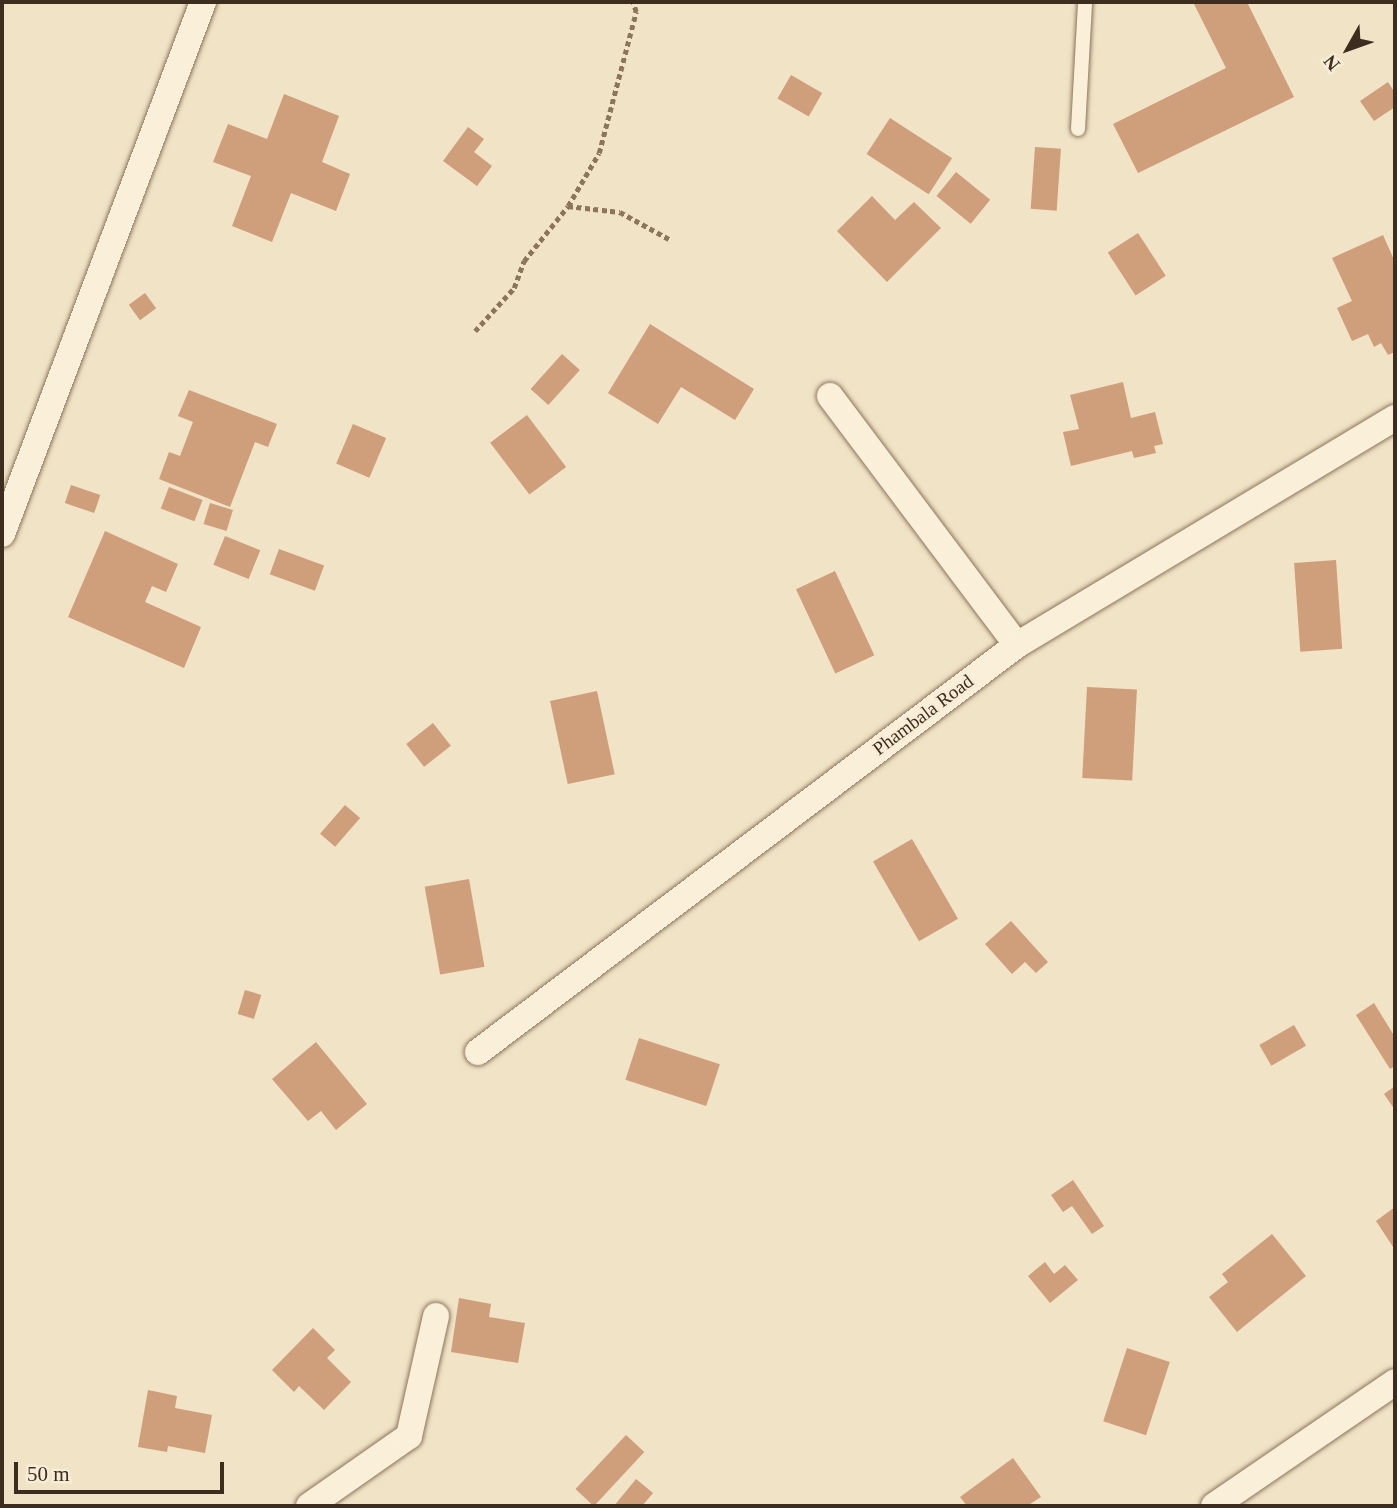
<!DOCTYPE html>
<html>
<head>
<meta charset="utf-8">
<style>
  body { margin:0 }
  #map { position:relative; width:1397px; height:1508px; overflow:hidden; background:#f0e3c6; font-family:Georgia,serif }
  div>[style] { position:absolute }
  .building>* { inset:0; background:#cf9e7b; transform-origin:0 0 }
  .path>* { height:4.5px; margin-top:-2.25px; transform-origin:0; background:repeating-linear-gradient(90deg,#8c755b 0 5px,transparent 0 8.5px) }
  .roads { filter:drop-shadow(0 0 2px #8c755b) drop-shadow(0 0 2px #8c755b) }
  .service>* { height:14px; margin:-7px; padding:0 7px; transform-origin:7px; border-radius:7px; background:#faf0da }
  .minor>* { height:26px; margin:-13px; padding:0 13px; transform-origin:13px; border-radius:13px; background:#faf0da }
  span { translate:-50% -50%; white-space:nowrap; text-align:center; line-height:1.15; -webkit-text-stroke:5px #f7edd6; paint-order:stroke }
  .street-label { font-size:19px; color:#3c2d1f }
  .frame { position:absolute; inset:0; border:4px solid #3c2d1f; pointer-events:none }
  .north { position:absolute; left:1313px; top:14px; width:70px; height:70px; -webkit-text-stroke:5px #f7edd6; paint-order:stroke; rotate:230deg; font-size:19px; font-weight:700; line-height:28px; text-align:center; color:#3c2d1f }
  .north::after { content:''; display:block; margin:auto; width:24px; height:32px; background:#3c2d1f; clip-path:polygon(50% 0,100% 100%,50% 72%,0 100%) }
  .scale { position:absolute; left:14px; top:1462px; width:210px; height:32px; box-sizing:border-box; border:4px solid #3c2d1f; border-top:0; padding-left:9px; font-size:21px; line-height:24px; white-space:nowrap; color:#3c2d1f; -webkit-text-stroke:5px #f7edd6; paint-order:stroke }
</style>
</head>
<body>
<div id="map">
  <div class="building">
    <div style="clip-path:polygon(1193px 2px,1247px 2px,1294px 97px,1138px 173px,1113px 124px,1226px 68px)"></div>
    <div style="left:791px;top:75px;width:36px;height:27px;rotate:30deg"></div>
    <div style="clip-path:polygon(1388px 82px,1395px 93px,1395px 107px,1374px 121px,1360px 101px)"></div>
    <div style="clip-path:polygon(284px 94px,339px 116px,322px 162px,350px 174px,336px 211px,291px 193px,272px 242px,232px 226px,251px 176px,213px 162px,228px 124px,267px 139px)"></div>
    <div style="left:890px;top:118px;width:74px;height:43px;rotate:33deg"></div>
    <div style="clip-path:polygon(468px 127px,484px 139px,474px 152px,492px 166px,477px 186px,443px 161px)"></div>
    <div style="left:1035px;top:147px;width:26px;height:62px;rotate:4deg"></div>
    <div style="left:956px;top:172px;width:44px;height:31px;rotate:39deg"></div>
    <div style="clip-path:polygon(872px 196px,895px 220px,914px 202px,941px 228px,887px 282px,837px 231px)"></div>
    <div style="left:1138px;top:233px;width:51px;height:36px;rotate:57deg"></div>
    <div style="clip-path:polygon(1383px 235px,1395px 262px,1395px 352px,1388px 355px,1381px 343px,1374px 347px,1368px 334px,1352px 341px,1337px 308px,1352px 301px,1332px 258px)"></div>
    <div style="left:145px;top:293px;width:19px;height:20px;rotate:54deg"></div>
    <div style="clip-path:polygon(650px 324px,754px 389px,735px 420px,681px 387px,658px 424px,608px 393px)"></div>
    <div style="left:562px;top:354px;width:24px;height:47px;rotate:42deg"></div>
    <div style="clip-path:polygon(1123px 382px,1131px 418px,1155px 412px,1163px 444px,1154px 446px,1156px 453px,1134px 458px,1132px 451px,1071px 466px,1063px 432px,1079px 429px,1070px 395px)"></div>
    <div style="clip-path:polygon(189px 390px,277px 424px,268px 447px,255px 442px,230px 507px,159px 479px,169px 452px,180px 456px,193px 422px,178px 416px)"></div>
    <div style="left:527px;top:415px;width:65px;height:46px;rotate:53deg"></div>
    <div style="left:353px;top:424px;width:36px;height:43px;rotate:23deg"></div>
    <div style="left:71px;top:485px;width:31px;height:19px;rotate:19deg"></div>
    <div style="left:169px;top:487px;width:36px;height:23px;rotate:21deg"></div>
    <div style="left:210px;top:503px;width:24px;height:22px;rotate:17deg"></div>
    <div style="clip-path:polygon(105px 531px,178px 564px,166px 592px,152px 586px,145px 602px,201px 627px,184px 668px,68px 617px)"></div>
    <div style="left:225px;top:536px;width:38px;height:31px;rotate:22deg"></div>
    <div style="left:279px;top:549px;width:48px;height:27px;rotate:20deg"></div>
    <div style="left:1336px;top:560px;width:89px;height:42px;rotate:86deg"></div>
    <div style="left:835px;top:571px;width:93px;height:43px;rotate:65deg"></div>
    <div style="left:1087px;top:687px;width:50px;height:91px;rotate:3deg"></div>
    <div style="left:597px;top:691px;width:85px;height:48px;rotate:78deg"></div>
    <div style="left:433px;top:723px;width:29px;height:34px;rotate:52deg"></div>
    <div style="left:345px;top:805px;width:20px;height:38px;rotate:41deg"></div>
    <div style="left:912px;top:839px;width:92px;height:45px;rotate:60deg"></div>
    <div style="left:469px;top:879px;width:89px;height:45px;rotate:80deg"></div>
    <div style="clip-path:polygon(1011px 921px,1048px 962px,1036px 973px,1025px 962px,1012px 974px,985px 944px)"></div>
    <div style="left:245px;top:990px;width:17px;height:25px;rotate:17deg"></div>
    <div style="clip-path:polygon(1374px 1003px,1395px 1037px,1395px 1066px,1390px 1069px,1356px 1015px)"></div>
    <div style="left:1294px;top:1025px;width:24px;height:40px;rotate:60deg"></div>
    <div style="left:639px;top:1038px;width:85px;height:44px;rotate:18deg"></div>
    <div style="clip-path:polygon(316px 1042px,367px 1104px,336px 1130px,321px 1111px,308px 1121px,272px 1079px)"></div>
    <div style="clip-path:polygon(1395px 1086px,1395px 1110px,1384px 1094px)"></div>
    <div style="clip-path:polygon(1073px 1180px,1104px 1226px,1092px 1234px,1072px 1206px,1063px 1212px,1051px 1195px)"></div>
    <div style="clip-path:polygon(1395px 1207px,1395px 1250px,1376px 1221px)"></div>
    <div style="clip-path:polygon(1272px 1234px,1306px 1276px,1237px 1332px,1209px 1297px,1228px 1282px,1222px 1274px)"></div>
    <div style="clip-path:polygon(1045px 1262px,1054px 1274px,1065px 1265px,1078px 1280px,1050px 1303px,1028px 1276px)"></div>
    <div style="clip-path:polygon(459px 1298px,491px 1304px,489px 1317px,525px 1323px,518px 1363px,451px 1352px)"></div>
    <div style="clip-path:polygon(313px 1328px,335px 1350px,327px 1358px,351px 1382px,324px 1410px,299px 1386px,294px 1392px,272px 1370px)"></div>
    <div style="left:1127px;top:1348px;width:45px;height:77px;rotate:18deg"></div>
    <div style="clip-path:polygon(148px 1390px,177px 1396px,175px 1408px,212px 1415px,205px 1453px,168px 1446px,167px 1452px,138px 1447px)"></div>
    <div style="left:626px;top:1435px;width:25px;height:74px;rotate:43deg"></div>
    <div style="clip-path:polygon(1013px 1458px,1041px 1497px,1027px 1506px,967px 1506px,960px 1497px)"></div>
    <div style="clip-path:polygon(636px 1479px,653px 1493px,642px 1506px,614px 1506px)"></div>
  </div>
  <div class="path">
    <div style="left:568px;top:206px;width:52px;rotate:6.6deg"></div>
    <div style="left:620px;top:212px;width:56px;rotate:28.9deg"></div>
    <div style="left:475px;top:331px;width:58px;rotate:-47.8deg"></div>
    <div style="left:514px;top:288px;width:29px;rotate:-70deg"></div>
    <div style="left:524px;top:261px;width:70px;rotate:-51.3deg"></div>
    <div style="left:568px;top:206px;width:61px;rotate:-59.7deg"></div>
    <div style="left:599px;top:153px;width:146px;rotate:-75.3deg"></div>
    <div style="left:636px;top:12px;width:10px;rotate:-107deg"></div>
  </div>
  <div class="roads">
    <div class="service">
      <div style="left:1078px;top:129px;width:127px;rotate:-86.8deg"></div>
    </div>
    <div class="minor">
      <div style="left:830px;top:396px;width:311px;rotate:53.1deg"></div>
      <div style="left:2px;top:534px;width:569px;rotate:-69.3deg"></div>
      <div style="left:478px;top:1052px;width:675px;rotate:-37.06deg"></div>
      <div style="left:1017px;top:645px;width:441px;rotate:-31deg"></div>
      <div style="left:309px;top:1506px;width:122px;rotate:-35deg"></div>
      <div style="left:409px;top:1436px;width:123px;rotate:-77.3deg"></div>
      <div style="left:1214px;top:1506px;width:219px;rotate:-34.4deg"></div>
    </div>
  </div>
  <div class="street-label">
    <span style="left:923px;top:715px;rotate:-37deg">Phambala Road</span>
  </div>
  <div class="frame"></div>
  <div class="north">N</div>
  <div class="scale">50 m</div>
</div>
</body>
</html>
